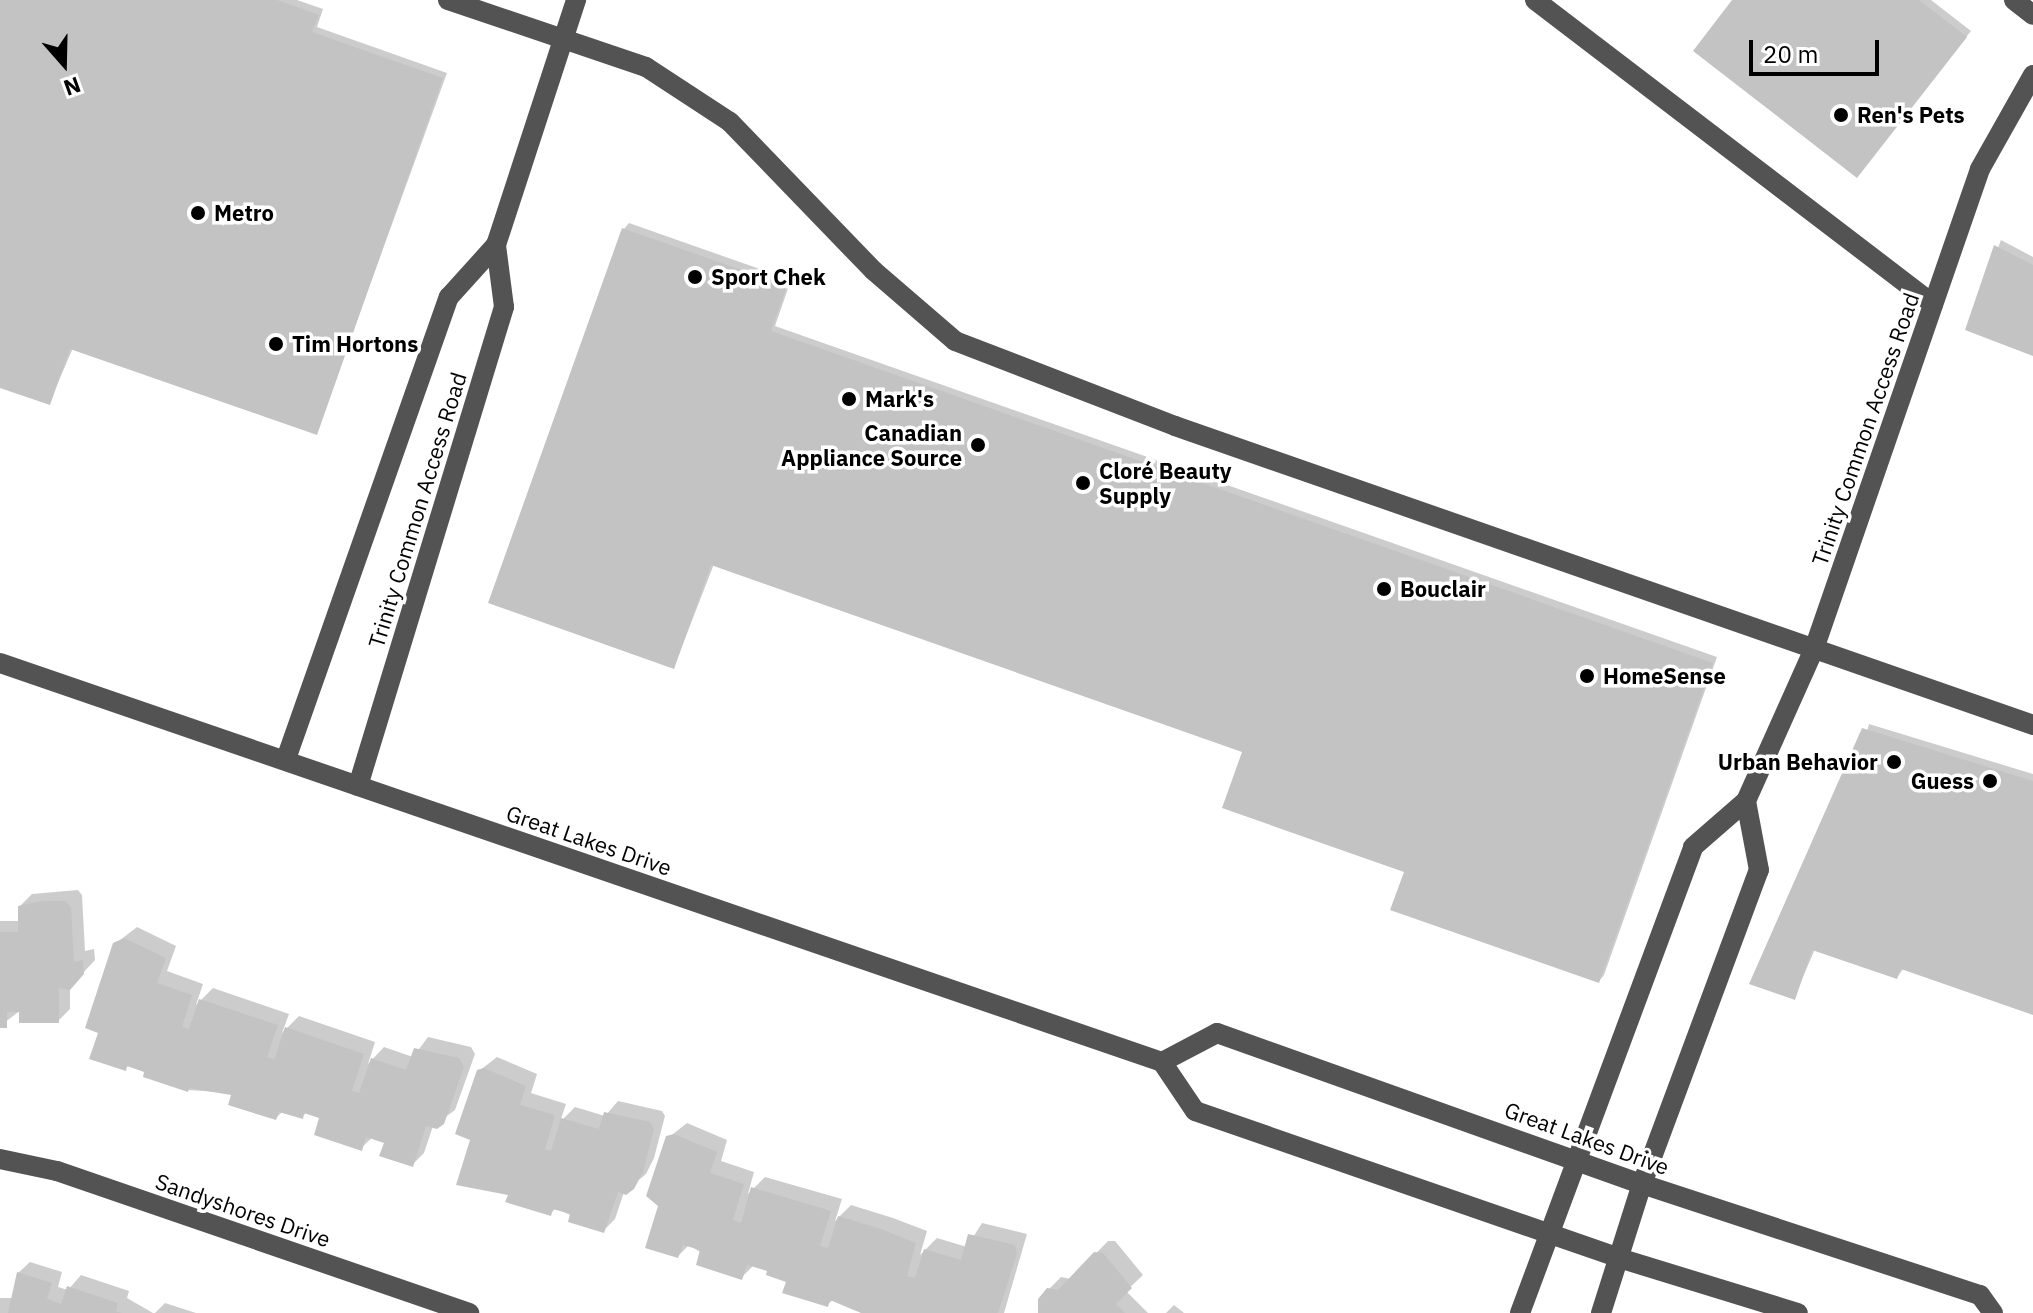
<!DOCTYPE html>
<html>
<head>
<meta charset="utf-8">
<style>
  body { margin:0 }
  #map { position:relative; width:2033px; height:1313px; overflow:hidden; background:#fff; font-family:"IBM Plex Sans",sans-serif }
  div>[style] { position:absolute }
  .shadow>* { inset:0; background:#0003 }
  .building>* { inset:0; background:#c3c3c3 }
  .minor>* { height:20px; margin:-10px; padding:0 10px; transform-origin:10px; border-radius:10px; background:#535353 }
  .dots>* { width:22px; height:22px; translate:-50% -50%; box-sizing:border-box; border:4px solid #fff; border-radius:50% }
  span { translate:-50% -50%; white-space:nowrap; text-align:center; line-height:1.15; -webkit-text-stroke:7px #fff; paint-order:stroke }
  .poi-label { font-size:22px; color:#000; font-weight:700 }
  .left { translate:0 -50%; text-align:left }
  .right { translate:-100% -50%; text-align:right }
  .street-label { font-size:22px; color:#000 }
  .north { position:absolute; left:24px; top:24px; width:80px; height:80px; -webkit-text-stroke:6px #fff; paint-order:stroke; rotate:160deg; font-size:22px; font-weight:700; line-height:32px; text-align:center; color:#000 }
  .north::after { content:''; display:block; margin:auto; width:28px; height:36px; background:#000; clip-path:polygon(50% 0,100% 100%,50% 72%,0 100%) }
  .scale { position:absolute; left:1749px; top:40px; width:130px; height:36px; box-sizing:border-box; border:4px solid #000; border-top:0; padding-left:10px; font-size:24px; line-height:28px; white-space:nowrap; color:#000; -webkit-text-stroke:6px #fff; paint-order:stroke }
</style>
</head>
<body>
<div id="map">
  <div class="shadow">
    <div style="clip-path:polygon(0 0,297px 0,323px 9px,317px 27px,447px 73px,316px 433px,73px 348px,49px 403px,0 386px)"></div>
    <div style="clip-path:polygon(1735px 0,1931px 0,1971px 31px,1862px 170px)"></div>
    <div style="clip-path:polygon(629px 223px,791px 280px,775px 326px,1717px 657px,1604px 975px,1599px 981px,1406px 871px,1245px 751px,714px 564px,674px 667px,624px 229px)"></div>
    <div style="clip-path:polygon(2001px 240px,2033px 257px,2033px 353px,1967px 329px)"></div>
    <div style="clip-path:polygon(1869px 724px,2033px 774px,2033px 1012px,1904px 968px,1897px 977px,1815px 949px,1794px 998px)"></div>
    <div style="clip-path:polygon(78px 890px,82px 895px,85px 951px,94px 949px,95px 960px,70px 987px,70px 1009px,58px 1021px,21px 1010px,0 1026px,0 921px,20px 921px,20px 906px,32px 894px)"></div>
    <div style="clip-path:polygon(137px 927px,176px 946px,167px 971px,203px 984px,196px 1005px,213px 988px,289px 1014px,282px 1033px,299px 1016px,375px 1042px,368px 1064px,384px 1047px,413px 1057px,428px 1037px,471px 1047px,475px 1054px,455px 1110px,433px 1126px,424px 1153px,412px 1165px,386px 1141px,373px 1137px,361px 1148px,322px 1117px,307px 1112px,302px 1117px,283px 1111px,276px 1118px,234px 1093px,188px 1090px,130px 1064px,125px 1069px,101px 1032px,115px 944px)"></div>
    <div style="clip-path:polygon(497px 1057px,537px 1074px,531px 1093px,566px 1104px,560px 1122px,575px 1107px,605px 1116px,618px 1101px,662px 1111px,665px 1116px,654px 1158px,646px 1174px,624px 1192px,615px 1219px,603px 1231px,556px 1208px,550px 1214px,510px 1193px,458px 1183px,472px 1138px,479px 1071px)"></div>
    <div style="clip-path:polygon(687px 1123px,727px 1140px,721px 1161px,754px 1172px,748px 1194px,765px 1177px,842px 1199px,835px 1221px,851px 1205px,893px 1218px,927px 1231px,920px 1255px,937px 1238px,967px 1247px,982px 1223px,1027px 1234px,1004px 1313px,868px 1313px,834px 1299px,827px 1305px,770px 1270px,753px 1266px,741px 1278px,689px 1245px,678px 1256px,661px 1205px,668px 1138px)"></div>
    <div style="clip-path:polygon(1108px 1241px,1115px 1241px,1143px 1275px,1126px 1291px,1148px 1313px,1040px 1313px,1048px 1290px,1061px 1277px,1071px 1279px)"></div>
    <div style="clip-path:polygon(30px 1262px,62px 1272px,58px 1287px,68px 1290px,81px 1275px,129px 1291px,127px 1298px,153px 1313px,0 1313px,0 1298px,13px 1298px,18px 1273px)"></div>
    <div style="clip-path:polygon(165px 1303px,196px 1313px,155px 1313px)"></div>
    <div style="clip-path:polygon(1174px 1305px,1184px 1313px,1166px 1313px)"></div>
  </div>
  <div class="building">
    <div style="clip-path:polygon(0 0,277px 0,319px 15px,312px 32px,443px 78px,317px 435px,70px 349px,50px 405px,0 388px)"></div>
    <div style="clip-path:polygon(1732px 0,1919px 0,1967px 37px,1857px 178px,1693px 51px)"></div>
    <div style="clip-path:polygon(622px 228px,787px 286px,771px 331px,1713px 663px,1599px 983px,1390px 910px,1404px 872px,1222px 808px,1242px 752px,711px 565px,674px 669px,488px 603px)"></div>
    <div style="clip-path:polygon(1994px 245px,2033px 265px,2033px 356px,1965px 330px)"></div>
    <div style="clip-path:polygon(1862px 728px,2033px 781px,2033px 1015px,1901px 969px,1897px 979px,1812px 950px,1795px 1000px,1749px 984px)"></div>
    <div style="clip-path:polygon(42px 901px,65px 901px,71px 907px,74px 962px,83px 960px,84px 974px,70px 990px,59px 988px,59px 1023px,19px 1023px,19px 1012px,7px 1012px,7px 1028px,0 1028px,0 932px,18px 932px,18px 906px)"></div>
    <div style="clip-path:polygon(124px 938px,166px 958px,157px 983px,192px 995px,182px 1027px,189px 1029px,199px 999px,278px 1025px,267px 1057px,274px 1060px,285px 1027px,364px 1054px,352px 1091px,359px 1093px,371px 1058px,406px 1070px,414px 1048px,459px 1058px,464px 1067px,444px 1124px,437px 1129px,426px 1126px,413px 1167px,379px 1156px,384px 1143px,366px 1137px,362px 1151px,314px 1135px,319px 1118px,304px 1113px,303px 1119px,279px 1112px,276px 1120px,228px 1105px,231px 1095px,189px 1088px,188px 1092px,143px 1077px,144px 1072px,127px 1066px,126px 1071px,89px 1059px,98px 1033px,85px 1028px,113px 943px)"></div>
    <div style="clip-path:polygon(484px 1068px,526px 1086px,520px 1105px,555px 1115px,545px 1149px,551px 1151px,561px 1118px,599px 1129px,604px 1112px,650px 1122px,654px 1129px,643px 1172px,634px 1189px,626px 1195px,618px 1192px,604px 1233px,568px 1222px,570px 1214px,553px 1209px,551px 1216px,505px 1202px,508px 1195px,456px 1185px,470px 1140px,455px 1134px,477px 1070px)"></div>
    <div style="clip-path:polygon(674px 1134px,717px 1152px,710px 1173px,744px 1184px,733px 1220px,741px 1223px,751px 1187px,831px 1211px,820px 1246px,828px 1248px,838px 1216px,881px 1229px,916px 1243px,907px 1276px,915px 1278px,924px 1249px,961px 1260px,968px 1234px,1015px 1245px,1017px 1254px,998px 1313px,861px 1313px,830px 1300px,828px 1307px,782px 1293px,786px 1282px,766px 1275px,767px 1271px,747px 1265px,742px 1280px,696px 1265px,700px 1250px,683px 1245px,678px 1258px,645px 1248px,658px 1206px,646px 1196px,666px 1136px)"></div>
    <div style="clip-path:polygon(1094px 1252px,1103px 1253px,1132px 1288px,1116px 1304px,1125px 1313px,1038px 1313px,1038px 1299px,1047px 1288px,1058px 1290px)"></div>
    <div style="clip-path:polygon(17px 1272px,52px 1283px,47px 1299px,61px 1304px,67px 1286px,118px 1303px,116px 1311px,122px 1313px,8px 1313px)"></div>
  </div>
  <div class="minor">
    <div style="left:448px;top:0;width:209px;rotate:18.7deg"></div>
    <div style="left:646px;top:67px;width:100px;rotate:33.2deg"></div>
    <div style="left:730px;top:122px;width:207px;rotate:46deg"></div>
    <div style="left:874px;top:271px;width:107px;rotate:40.8deg"></div>
    <div style="left:955px;top:341px;width:236px;rotate:21.1deg"></div>
    <div style="left:1175px;top:426px;width:909px;rotate:19.21deg"></div>
    <div style="left:1535px;top:0;width:501px;rotate:37.37deg"></div>
    <div style="left:2014px;top:0;width:24px;rotate:38deg"></div>
    <div style="left:0;top:663px;width:1229px;rotate:18.95deg"></div>
    <div style="left:1162px;top:1062px;width:59px;rotate:56deg"></div>
    <div style="left:1195px;top:1111px;width:449px;rotate:19.1deg"></div>
    <div style="left:1619px;top:1258px;width:187px;rotate:17.1deg"></div>
    <div style="left:286px;top:759px;width:490px;rotate:-70.6deg"></div>
    <div style="left:449px;top:297px;width:70px;rotate:-47.9deg"></div>
    <div style="left:496px;top:245px;width:258px;rotate:-71.9deg"></div>
    <div style="left:358px;top:786px;width:501px;rotate:-73.05deg"></div>
    <div style="left:504px;top:307px;width:63px;rotate:-97.4deg"></div>
    <div style="left:1162px;top:1062px;width:62px;rotate:-27.8deg"></div>
    <div style="left:1217px;top:1033px;width:451px;rotate:19.6deg"></div>
    <div style="left:1642px;top:1184px;width:356px;rotate:18.2deg"></div>
    <div style="left:1980px;top:1295px;width:22px;rotate:54deg"></div>
    <div style="left:0;top:1159px;width:58px;rotate:11.9deg"></div>
    <div style="left:57px;top:1171px;width:436px;rotate:19deg"></div>
    <div style="left:1520px;top:1313px;width:497px;rotate:-69.6deg"></div>
    <div style="left:1693px;top:847px;width:70px;rotate:-41deg"></div>
    <div style="left:1746px;top:801px;width:167px;rotate:-65.9deg"></div>
    <div style="left:1814px;top:649px;width:508px;rotate:-70.92deg"></div>
    <div style="left:1980px;top:169px;width:108px;rotate:-60.6deg"></div>
    <div style="left:1601px;top:1313px;width:135px;rotate:-72.4deg"></div>
    <div style="left:1642px;top:1184px;width:335px;rotate:-69.6deg"></div>
    <div style="left:1759px;top:870px;width:70px;rotate:-100.7deg"></div>
  </div>
  <div class="dots">
    <div style="left:1841px;top:115px;background:#000"></div>
    <div style="left:198px;top:213px;background:#000"></div>
    <div style="left:695px;top:277px;background:#000"></div>
    <div style="left:276px;top:344px;background:#000"></div>
    <div style="left:849px;top:399px;background:#000"></div>
    <div style="left:978px;top:445px;background:#000"></div>
    <div style="left:1083px;top:483px;background:#000"></div>
    <div style="left:1384px;top:589px;background:#000"></div>
    <div style="left:1587px;top:676px;background:#000"></div>
    <div style="left:1894px;top:762px;background:#000"></div>
    <div style="left:1990px;top:781px;background:#000"></div>
  </div>
  <div class="poi-label">
    <span class="left" style="left:1857px;top:115px">Ren's Pets</span>
    <span class="left" style="left:214px;top:213px">Metro</span>
    <span class="left" style="left:711px;top:277px">Sport Chek</span>
    <span class="left" style="left:292px;top:344px">Tim Hortons</span>
    <span class="left" style="left:865px;top:399px">Mark's</span>
    <span class="right" style="left:962px;top:445px">Canadian<br>Appliance Source</span>
    <span class="left" style="left:1099px;top:483px">Cloré Beauty<br>Supply</span>
    <span class="left" style="left:1400px;top:589px">Bouclair</span>
    <span class="left" style="left:1603px;top:676px">HomeSense</span>
    <span class="right" style="left:1878px;top:762px">Urban Behavior</span>
    <span class="right" style="left:1974px;top:781px">Guess</span>
  </div>
  <div class="street-label">
    <span style="left:1865px;top:429px;rotate:-71deg">Trinity Common Access Road</span>
    <span style="left:417px;top:510px;rotate:-73deg">Trinity Common Access Road</span>
    <span style="left:589px;top:840px;rotate:19deg">Great Lakes Drive</span>
    <span style="left:1587px;top:1138px;rotate:20deg">Great Lakes Drive</span>
    <span style="left:243px;top:1210px;rotate:19deg">Sandyshores Drive</span>
  </div>
  <div class="north">N</div>
  <div class="scale">20 m</div>
</div>
</body>
</html>
